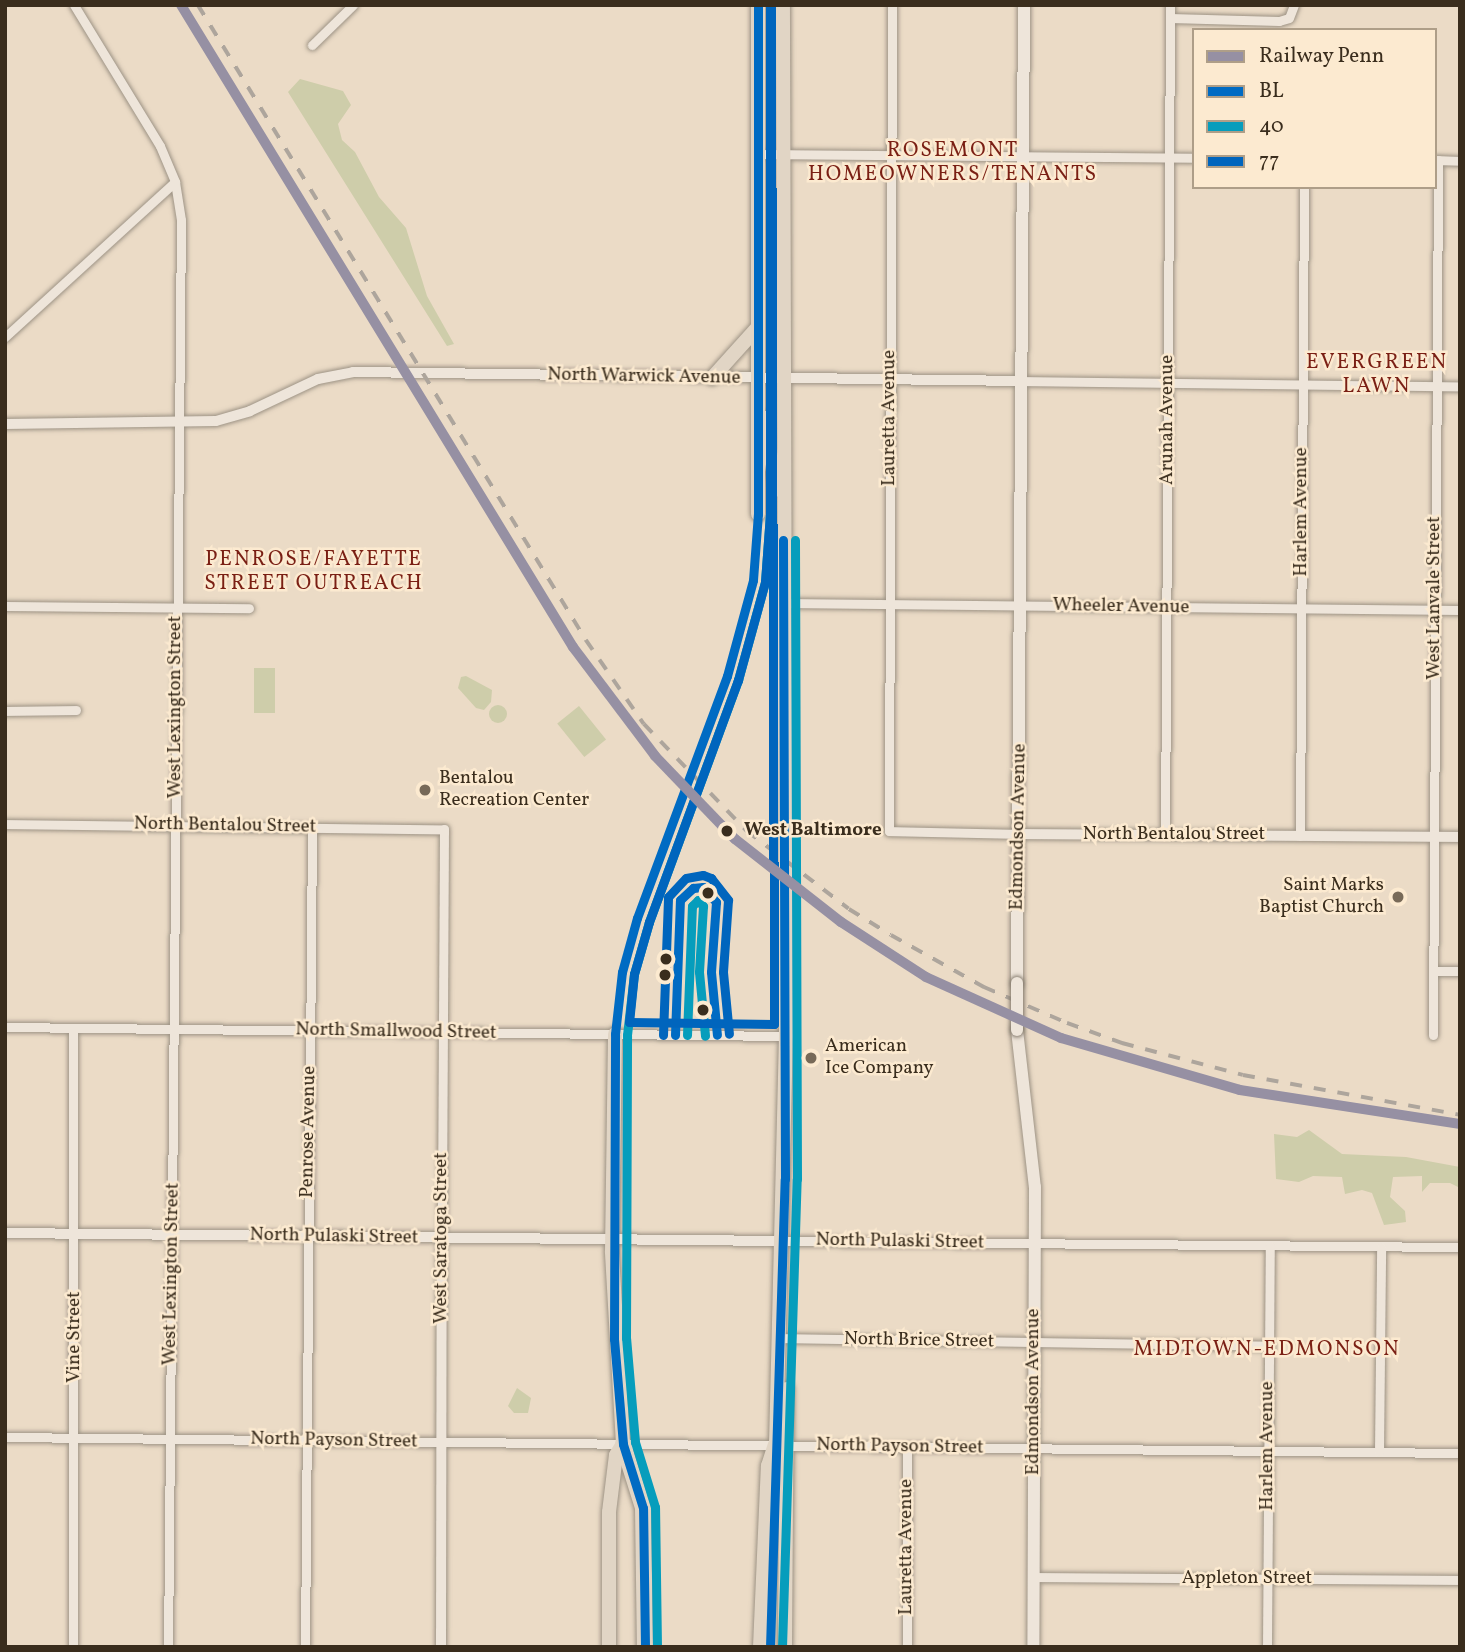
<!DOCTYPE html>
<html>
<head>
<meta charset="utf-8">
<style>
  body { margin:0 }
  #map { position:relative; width:1465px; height:1652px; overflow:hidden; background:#ebdbc6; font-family:Vollkorn,serif }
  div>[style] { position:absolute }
  .green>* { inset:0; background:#cecdaa; transform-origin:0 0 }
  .round { border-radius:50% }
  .roads { filter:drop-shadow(0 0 2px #9d9385) drop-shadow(0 0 2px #9d9385) }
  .minor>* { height:9px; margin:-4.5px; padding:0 4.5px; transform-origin:4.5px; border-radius:4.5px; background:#eee5da }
  .tertiary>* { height:10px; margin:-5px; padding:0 5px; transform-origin:5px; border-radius:5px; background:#eee5da }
  .secondary>* { height:12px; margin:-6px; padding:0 6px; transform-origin:6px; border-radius:6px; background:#eee5da }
  .primary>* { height:14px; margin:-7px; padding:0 7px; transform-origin:7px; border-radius:7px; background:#e1d5c5 }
  .motorway>* { height:16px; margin:-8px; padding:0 8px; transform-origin:8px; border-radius:8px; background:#e1d5c5 }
  .rail>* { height:3.5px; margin-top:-1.75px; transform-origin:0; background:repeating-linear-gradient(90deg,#ada59c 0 12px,transparent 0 24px) }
  .bridges { filter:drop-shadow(0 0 2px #857b6e) drop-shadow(0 0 2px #857b6e) }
  .secondary-bridge>* { height:12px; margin:-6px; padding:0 6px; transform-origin:6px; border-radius:6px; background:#eee5da }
  .bus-1>* { height:9px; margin:-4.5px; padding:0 4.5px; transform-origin:4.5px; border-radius:4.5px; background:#006bc3 }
  .bus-2>* { height:9px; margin:-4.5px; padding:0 4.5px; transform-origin:4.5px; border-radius:4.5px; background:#069dbc }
  .bus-3>* { height:9px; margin:-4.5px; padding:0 4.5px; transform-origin:4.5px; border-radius:4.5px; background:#0065bd }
  .rail-1>* { height:10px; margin:-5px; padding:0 5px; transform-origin:5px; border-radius:5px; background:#9690a3 }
  .dots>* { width:19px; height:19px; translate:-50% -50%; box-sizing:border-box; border:4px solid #fcead0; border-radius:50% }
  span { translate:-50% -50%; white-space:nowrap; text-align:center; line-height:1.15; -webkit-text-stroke:5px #fcead0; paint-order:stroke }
  .street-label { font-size:19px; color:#3a2d1d }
  .poi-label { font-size:19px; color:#3a2d1d }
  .left { translate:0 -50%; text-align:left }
  .right { translate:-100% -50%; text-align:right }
  .stop-label { font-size:19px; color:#3a2d1d; font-weight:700 }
  .neighbourhood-label { font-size:21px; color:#7a1f14; letter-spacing:2px }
  .frame { position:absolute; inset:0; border:7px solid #3a2d1d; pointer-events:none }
  .legend { position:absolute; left:1192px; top:28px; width:245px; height:161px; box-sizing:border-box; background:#fcead0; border:2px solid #ae9e88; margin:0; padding:9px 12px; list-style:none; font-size:21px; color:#3a2d1d }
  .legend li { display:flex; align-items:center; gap:14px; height:35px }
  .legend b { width:35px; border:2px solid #ae9e88 }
</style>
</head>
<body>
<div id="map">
  <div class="green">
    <div style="clip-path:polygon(300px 79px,343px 91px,351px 105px,338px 124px,342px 140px,355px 152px,379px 197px,406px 228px,427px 296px,454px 344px,447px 346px,288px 92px)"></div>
    <div style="left:254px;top:668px;width:21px;height:45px"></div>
    <div style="clip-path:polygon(466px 676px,492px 690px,491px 702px,484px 710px,476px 708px,458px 688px,461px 677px)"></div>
    <div class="round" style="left:489px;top:705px;width:18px;height:18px"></div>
    <div style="left:579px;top:706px;width:43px;height:28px;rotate:51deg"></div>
    <div style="clip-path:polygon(1309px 1130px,1342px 1154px,1406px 1157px,1460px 1167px,1460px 1188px,1450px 1183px,1430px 1183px,1422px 1192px,1422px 1176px,1393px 1177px,1390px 1197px,1405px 1211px,1406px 1222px,1384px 1225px,1372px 1193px,1362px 1190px,1345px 1194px,1342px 1177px,1313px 1176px,1299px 1182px,1276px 1179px,1274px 1134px,1297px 1137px)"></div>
    <div style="clip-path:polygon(517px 1388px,531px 1398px,528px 1413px,514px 1413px,508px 1406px)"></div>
  </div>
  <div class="roads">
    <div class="minor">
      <div style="left:74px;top:5px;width:165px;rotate:58.6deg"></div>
      <div style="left:160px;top:146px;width:39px;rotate:67deg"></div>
      <div style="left:175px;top:182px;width:38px;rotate:81deg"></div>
      <div style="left:181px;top:220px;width:1427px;rotate:90.52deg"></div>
      <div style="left:892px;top:5px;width:826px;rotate:90.21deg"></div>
      <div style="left:889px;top:831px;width:129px;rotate:1.3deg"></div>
      <div style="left:1170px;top:18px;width:109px;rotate:1.6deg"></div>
      <div style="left:1279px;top:21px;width:10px;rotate:-17deg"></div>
      <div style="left:1289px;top:18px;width:14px;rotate:-69deg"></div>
      <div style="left:312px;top:45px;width:57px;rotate:-44.3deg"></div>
      <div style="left:758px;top:154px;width:436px;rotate:0.5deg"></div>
      <div style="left:1435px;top:160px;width:25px;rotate:2deg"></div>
      <div style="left:5px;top:337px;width:230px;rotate:-42.4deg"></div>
      <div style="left:1021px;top:381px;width:439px;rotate:0.7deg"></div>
      <div style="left:783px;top:603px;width:677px;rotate:0.59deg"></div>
      <div style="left:5px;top:606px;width:244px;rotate:0.5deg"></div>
      <div style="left:5px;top:711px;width:71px;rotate:-0.8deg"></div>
      <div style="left:5px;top:824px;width:439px;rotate:0.7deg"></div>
      <div style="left:444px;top:829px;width:409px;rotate:90.3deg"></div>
      <div style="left:1165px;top:835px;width:830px;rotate:-89.65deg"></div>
      <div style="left:1300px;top:836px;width:649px;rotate:-89.65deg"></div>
      <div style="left:1434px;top:971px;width:26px"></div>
      <div style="left:5px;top:1027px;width:781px;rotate:0.66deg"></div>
      <div style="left:73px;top:1028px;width:619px;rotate:90deg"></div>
      <div style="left:1433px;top:1035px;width:875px;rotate:-89.67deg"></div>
      <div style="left:783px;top:1241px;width:677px;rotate:0.51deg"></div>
      <div style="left:780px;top:1338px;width:489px;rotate:0.9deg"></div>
      <div style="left:5px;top:1437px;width:1455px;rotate:0.63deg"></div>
      <div style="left:1379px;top:1452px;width:205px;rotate:-89.4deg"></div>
      <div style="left:1033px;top:1577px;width:427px;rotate:0.4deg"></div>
      <div style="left:305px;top:1647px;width:820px;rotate:-89.51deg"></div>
      <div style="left:907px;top:1647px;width:200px;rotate:-90deg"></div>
      <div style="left:1267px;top:1647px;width:401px;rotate:-89.6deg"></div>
    </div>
    <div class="tertiary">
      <div style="left:5px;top:424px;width:211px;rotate:-0.8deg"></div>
      <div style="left:216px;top:421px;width:35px;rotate:-16deg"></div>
      <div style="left:250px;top:411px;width:75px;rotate:-25.2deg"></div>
      <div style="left:318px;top:379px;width:36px;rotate:-11deg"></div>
      <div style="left:353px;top:372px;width:668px;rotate:0.77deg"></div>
      <div style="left:1018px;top:834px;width:442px;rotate:0.4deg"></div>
      <div style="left:5px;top:1233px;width:778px;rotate:0.59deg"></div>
      <div style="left:441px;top:1647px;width:409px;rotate:-89.9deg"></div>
    </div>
    <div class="secondary">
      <div style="left:1017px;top:983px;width:978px;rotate:-89.59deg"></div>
      <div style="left:1017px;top:1030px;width:158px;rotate:83.5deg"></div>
      <div style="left:1035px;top:1187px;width:460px;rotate:90.2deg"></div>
    </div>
    <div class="primary">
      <div style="left:712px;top:378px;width:67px;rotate:-48deg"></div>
      <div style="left:766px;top:418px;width:53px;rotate:82.5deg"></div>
      <div style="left:773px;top:471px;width:20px;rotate:70deg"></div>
      <div style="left:758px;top:514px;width:509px;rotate:-90deg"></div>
      <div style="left:776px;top:1445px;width:409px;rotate:-88.6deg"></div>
      <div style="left:786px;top:1036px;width:1031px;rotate:-90.17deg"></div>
      <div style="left:609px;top:1647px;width:135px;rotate:-90deg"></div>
      <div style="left:609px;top:1512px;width:57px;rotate:-83deg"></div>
      <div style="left:616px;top:1455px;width:13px;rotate:-58deg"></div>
      <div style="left:623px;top:1444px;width:193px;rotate:-93.3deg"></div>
      <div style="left:612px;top:1251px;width:217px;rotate:-89.2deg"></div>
      <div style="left:785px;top:1647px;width:258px;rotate:-89.6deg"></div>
    </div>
    <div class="motorway">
      <div style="left:623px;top:1444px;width:67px;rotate:72.6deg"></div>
      <div style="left:643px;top:1508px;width:139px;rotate:89.2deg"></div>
      <div style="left:761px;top:1647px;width:181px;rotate:-87.5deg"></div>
      <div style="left:769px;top:1466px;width:22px;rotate:-72deg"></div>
    </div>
  </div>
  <div class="rail">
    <div style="left:198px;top:5px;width:744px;rotate:58.57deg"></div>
    <div style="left:586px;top:640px;width:102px;rotate:55.4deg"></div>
    <div style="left:644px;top:724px;width:149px;rotate:46.1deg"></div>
    <div style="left:747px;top:831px;width:128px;rotate:37.4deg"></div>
    <div style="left:849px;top:909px;width:49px;rotate:31.8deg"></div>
    <div style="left:891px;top:935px;width:107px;rotate:29.2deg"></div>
    <div style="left:984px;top:987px;width:90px;rotate:23.4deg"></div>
    <div style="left:1067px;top:1023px;width:59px;rotate:20deg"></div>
    <div style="left:1122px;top:1043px;width:125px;rotate:14.8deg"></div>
    <div style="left:1243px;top:1075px;width:221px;rotate:10.4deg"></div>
  </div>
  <div class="bridges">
    <div class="secondary-bridge">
      <div style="left:1017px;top:1030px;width:47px;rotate:-90deg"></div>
    </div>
  </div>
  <div class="bus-1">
    <div style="left:675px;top:1035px;width:135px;rotate:-87.9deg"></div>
    <div style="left:680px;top:900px;width:18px;rotate:-43deg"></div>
    <div style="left:693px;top:888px;width:10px;rotate:-6deg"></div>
    <div style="left:703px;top:887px;width:20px;rotate:49deg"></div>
    <div style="left:716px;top:902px;width:70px;rotate:94.1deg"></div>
    <div style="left:711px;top:972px;width:63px;rotate:84.6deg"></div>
    <div style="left:645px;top:1647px;width:139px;rotate:-90.8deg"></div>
    <div style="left:643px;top:1508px;width:67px;rotate:-107.4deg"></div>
    <div style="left:623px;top:1444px;width:105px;rotate:-94.9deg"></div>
    <div style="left:614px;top:1339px;width:305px;rotate:-89.8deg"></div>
    <div style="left:615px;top:1034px;width:62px;rotate:-83.6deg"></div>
    <div style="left:622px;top:972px;width:56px;rotate:-74.5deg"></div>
    <div style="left:637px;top:918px;width:258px;rotate:-69.6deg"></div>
    <div style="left:727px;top:676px;width:99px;rotate:-74.8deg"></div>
    <div style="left:753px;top:580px;width:66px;rotate:-85.7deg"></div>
    <div style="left:758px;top:514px;width:509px;rotate:-90deg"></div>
    <div style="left:770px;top:1647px;width:468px;rotate:-88.2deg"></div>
    <div style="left:785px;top:1179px;width:639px;rotate:-90.18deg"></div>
  </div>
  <div class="bus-2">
    <div style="left:687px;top:1035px;width:129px;rotate:-87.8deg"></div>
    <div style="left:692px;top:906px;width:8px;rotate:-45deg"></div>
    <div style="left:698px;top:900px;width:8px;rotate:50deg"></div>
    <div style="left:703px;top:906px;width:66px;rotate:93.5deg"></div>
    <div style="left:699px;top:972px;width:64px;rotate:84.6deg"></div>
    <div style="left:657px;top:1647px;width:140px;rotate:-90.8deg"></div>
    <div style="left:655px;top:1507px;width:68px;rotate:-107.1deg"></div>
    <div style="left:635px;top:1442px;width:104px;rotate:-94.9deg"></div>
    <div style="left:626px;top:1338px;width:303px;rotate:-89.8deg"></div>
    <div style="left:627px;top:1035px;width:61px;rotate:-83.5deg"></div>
    <div style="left:634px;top:974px;width:54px;rotate:-73.9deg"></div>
    <div style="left:649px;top:922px;width:258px;rotate:-69.8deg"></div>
    <div style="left:738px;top:680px;width:102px;rotate:-74.6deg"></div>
    <div style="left:765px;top:582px;width:68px;rotate:-85.8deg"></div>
    <div style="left:770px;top:514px;width:509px;rotate:-90deg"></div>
    <div style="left:782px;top:1647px;width:468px;rotate:-88.2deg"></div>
    <div style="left:797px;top:1179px;width:639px;rotate:-90.18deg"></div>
  </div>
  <div class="bus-3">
    <div style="left:770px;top:5px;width:509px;rotate:90deg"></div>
    <div style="left:770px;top:514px;width:68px;rotate:94.2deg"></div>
    <div style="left:765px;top:582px;width:102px;rotate:105.4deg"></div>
    <div style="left:738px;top:680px;width:258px;rotate:110.2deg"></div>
    <div style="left:649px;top:922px;width:54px;rotate:106.1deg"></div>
    <div style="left:634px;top:974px;width:48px;rotate:95.9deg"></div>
    <div style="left:629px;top:1022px;width:145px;rotate:0.8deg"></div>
    <div style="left:774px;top:1024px;width:1019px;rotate:-90.17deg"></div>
    <div style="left:663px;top:1035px;width:138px;rotate:-87.9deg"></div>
    <div style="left:668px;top:897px;width:26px;rotate:-47deg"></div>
    <div style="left:686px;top:878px;width:17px;rotate:-10deg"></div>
    <div style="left:703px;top:875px;width:9px;rotate:21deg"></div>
    <div style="left:711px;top:878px;width:28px;rotate:52deg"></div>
    <div style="left:728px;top:900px;width:72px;rotate:94deg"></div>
    <div style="left:723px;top:972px;width:62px;rotate:84.5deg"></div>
  </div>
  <div class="rail-1">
    <div style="left:181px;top:5px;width:752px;rotate:58.59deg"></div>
    <div style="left:573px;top:647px;width:136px;rotate:53deg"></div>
    <div style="left:655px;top:756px;width:115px;rotate:46.1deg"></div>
    <div style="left:735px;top:839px;width:135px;rotate:38.1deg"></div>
    <div style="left:841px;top:922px;width:101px;rotate:32.9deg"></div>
    <div style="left:926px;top:977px;width:148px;rotate:24.3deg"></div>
    <div style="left:1061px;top:1038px;width:186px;rotate:16.2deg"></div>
    <div style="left:1240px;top:1090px;width:223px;rotate:8.8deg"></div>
  </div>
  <div class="dots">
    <div style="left:425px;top:790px;background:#786a58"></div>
    <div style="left:727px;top:831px;background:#3a2d1d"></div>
    <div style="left:708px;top:893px;background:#3a2d1d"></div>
    <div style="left:1398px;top:897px;background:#786a58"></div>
    <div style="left:666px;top:959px;background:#3a2d1d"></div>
    <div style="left:665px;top:975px;background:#3a2d1d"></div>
    <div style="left:703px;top:1010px;background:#3a2d1d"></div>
    <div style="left:811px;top:1058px;background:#786a58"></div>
  </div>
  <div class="street-label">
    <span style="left:644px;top:377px;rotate:1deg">North Warwick Avenue</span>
    <span style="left:890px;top:418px;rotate:-90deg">Lauretta Avenue</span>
    <span style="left:1168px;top:420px;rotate:-90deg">Arunah Avenue</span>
    <span style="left:1302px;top:512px;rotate:-90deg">Harlem Avenue</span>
    <span style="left:1435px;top:598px;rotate:-90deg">West Lanvale Street</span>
    <span style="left:1121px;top:607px;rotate:1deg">Wheeler Avenue</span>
    <span style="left:176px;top:707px;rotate:-90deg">West Lexington Street</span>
    <span style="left:225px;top:826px;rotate:1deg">North Bentalou Street</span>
    <span style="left:1019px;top:827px;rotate:-89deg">Edmondson Avenue</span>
    <span style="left:1174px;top:835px">North Bentalou Street</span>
    <span style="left:396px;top:1032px;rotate:1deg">North Smallwood Street</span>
    <span style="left:309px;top:1132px;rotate:-89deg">Penrose Avenue</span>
    <span style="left:334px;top:1237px;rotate:1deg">North Pulaski Street</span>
    <span style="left:442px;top:1238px;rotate:-90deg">West Saratoga Street</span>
    <span style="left:900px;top:1242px;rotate:1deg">North Pulaski Street</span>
    <span style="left:172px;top:1274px;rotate:-89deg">West Lexington Street</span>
    <span style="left:75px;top:1337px;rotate:-90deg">Vine Street</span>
    <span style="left:919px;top:1341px;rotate:1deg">North Brice Street</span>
    <span style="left:1034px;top:1392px;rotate:-90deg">Edmondson Avenue</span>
    <span style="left:334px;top:1441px;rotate:1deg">North Payson Street</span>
    <span style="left:1268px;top:1446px;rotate:-90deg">Harlem Avenue</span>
    <span style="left:900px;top:1447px;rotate:1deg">North Payson Street</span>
    <span style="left:907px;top:1547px;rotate:-90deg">Lauretta Avenue</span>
    <span style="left:1247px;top:1579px">Appleton Street</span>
  </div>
  <div class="poi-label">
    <span class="left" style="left:439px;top:790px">Bentalou<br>Recreation Center</span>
    <span class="right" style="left:1384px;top:897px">Saint Marks<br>Baptist Church</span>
    <span class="left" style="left:825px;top:1058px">American<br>Ice Company</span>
  </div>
  <div class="stop-label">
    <span class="left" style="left:744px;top:831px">West Baltimore</span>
  </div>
  <div class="neighbourhood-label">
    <span style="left:953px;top:163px">ROSEMONT<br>HOMEOWNERS/TENANTS</span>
    <span style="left:1377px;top:375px">EVERGREEN<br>LAWN</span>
    <span style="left:314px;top:572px">PENROSE/FAYETTE<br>STREET OUTREACH</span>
    <span style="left:1267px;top:1350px">MIDTOWN-EDMONSON</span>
  </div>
  <div class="frame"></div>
  <ul class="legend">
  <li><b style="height:9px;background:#9690a3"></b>Railway Penn</li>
  <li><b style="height:9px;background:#006bc3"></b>BL</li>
  <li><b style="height:9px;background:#069dbc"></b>40</li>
  <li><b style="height:9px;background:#0065bd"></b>77</li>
  </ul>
</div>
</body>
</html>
